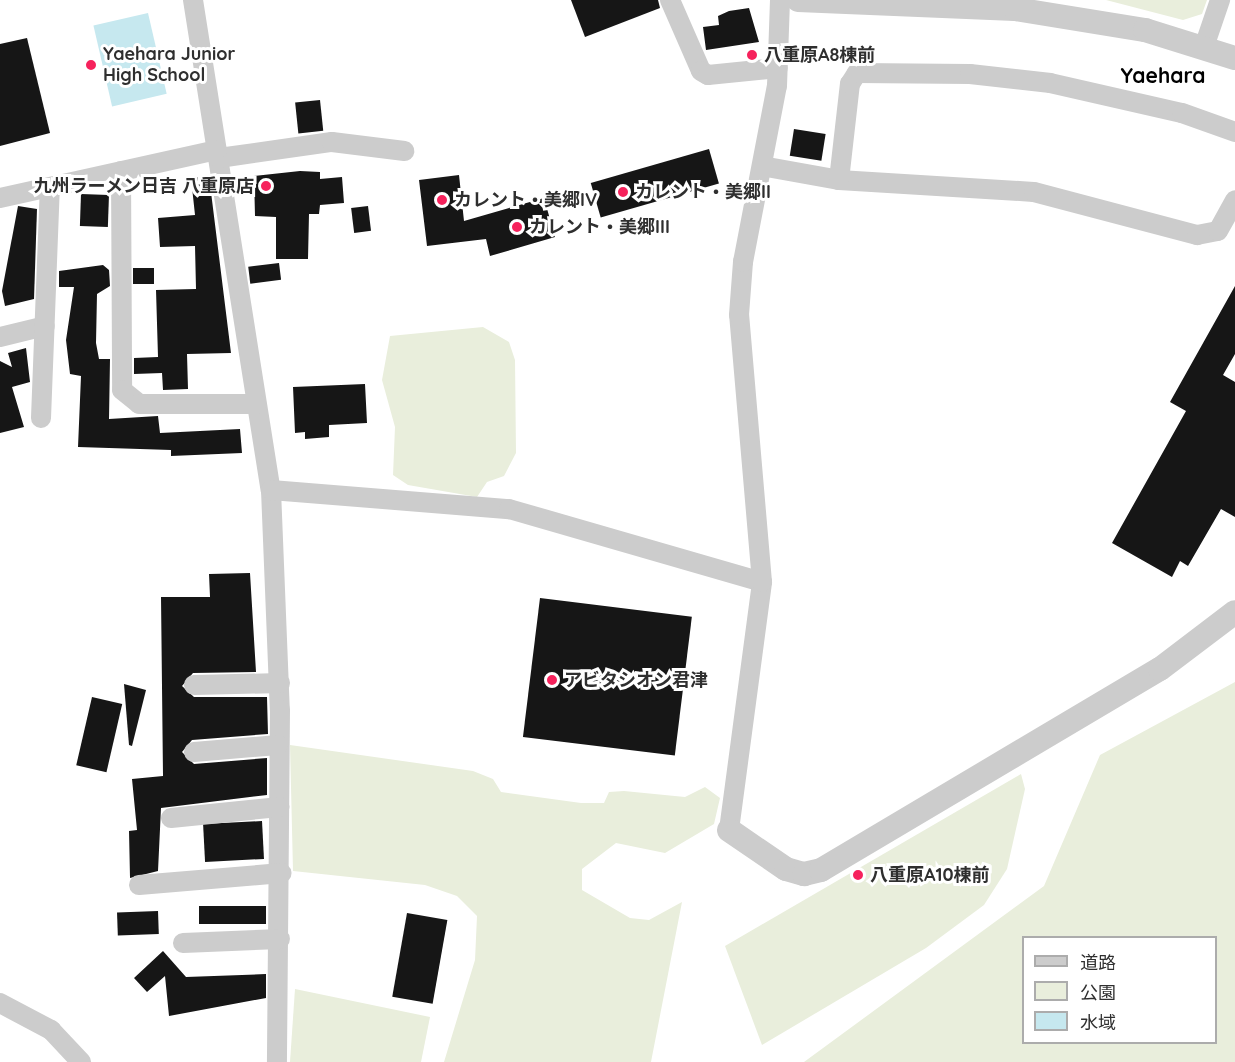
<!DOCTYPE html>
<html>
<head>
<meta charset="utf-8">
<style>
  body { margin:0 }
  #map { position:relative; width:1235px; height:1062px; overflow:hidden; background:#fff; font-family:Quicksand,"Noto Sans JP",sans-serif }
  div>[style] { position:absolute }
  .green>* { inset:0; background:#e9eedc }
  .water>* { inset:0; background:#c6e8ef; transform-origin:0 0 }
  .building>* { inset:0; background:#161616; transform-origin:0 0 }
  .minor>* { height:20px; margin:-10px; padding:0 10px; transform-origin:10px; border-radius:10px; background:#ccc }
  .tertiary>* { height:24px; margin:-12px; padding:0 12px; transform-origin:12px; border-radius:12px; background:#ccc }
  .dots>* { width:16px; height:16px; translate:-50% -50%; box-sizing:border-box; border:3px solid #fff; border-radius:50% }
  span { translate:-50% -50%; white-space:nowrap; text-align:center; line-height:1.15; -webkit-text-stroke:6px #fff; paint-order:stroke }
  .poi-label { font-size:18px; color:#2f2f2f; font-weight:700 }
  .left { translate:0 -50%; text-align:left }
  .right { translate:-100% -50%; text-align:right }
  .quarter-label { font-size:21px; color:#000; font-weight:700 }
  .legend { position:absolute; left:1022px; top:936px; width:195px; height:108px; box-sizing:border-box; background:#fff; border:2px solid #acacac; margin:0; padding:8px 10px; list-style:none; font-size:18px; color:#2f2f2f }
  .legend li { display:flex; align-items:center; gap:12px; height:30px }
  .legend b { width:30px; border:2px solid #acacac }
</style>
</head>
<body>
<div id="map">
  <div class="green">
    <div style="clip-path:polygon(1106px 0,1207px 0,1202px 14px,1183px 20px)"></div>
    <div style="clip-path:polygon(483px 327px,509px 342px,515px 360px,516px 453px,504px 476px,487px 482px,477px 497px,408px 485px,393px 475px,395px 427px,382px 380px,390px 336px)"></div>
    <div style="clip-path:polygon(evenodd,1235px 682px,1235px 1062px,804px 1062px,1044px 886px,1100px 755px,1235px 682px,1024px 938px,1216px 938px,1216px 1042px,1024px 1042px,1024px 938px)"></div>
    <div style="clip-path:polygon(290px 745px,473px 771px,493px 779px,501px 792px,581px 803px,604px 803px,609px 792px,624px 791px,685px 797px,705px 787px,720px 798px,714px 824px,665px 853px,616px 843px,582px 869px,582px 890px,630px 918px,649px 920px,682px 902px,651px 1062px,444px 1062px,475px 960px,477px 916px,457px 896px,425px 885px,293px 871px)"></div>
    <div style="clip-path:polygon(1021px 774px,1025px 789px,1007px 869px,984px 905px,926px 948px,762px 1045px,725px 946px)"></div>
    <div style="clip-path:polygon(295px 989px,430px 1017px,421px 1062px,290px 1062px)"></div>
  </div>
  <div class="water">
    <div style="left:148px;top:13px;width:83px;height:56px;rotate:77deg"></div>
  </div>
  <div class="building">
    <div style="clip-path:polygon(571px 0,658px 0,660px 8px,585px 37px)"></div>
    <div style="clip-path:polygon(749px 8px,759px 42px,706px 50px,703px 27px,719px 25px,718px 16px,729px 11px)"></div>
    <div style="clip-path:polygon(27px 38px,50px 133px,0 146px,0 44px)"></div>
    <div style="left:320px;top:100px;width:31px;height:25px;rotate:84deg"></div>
    <div style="left:794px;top:129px;width:32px;height:27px;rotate:9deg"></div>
    <div style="left:709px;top:149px;width:36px;height:123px;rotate:74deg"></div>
    <div style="clip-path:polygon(300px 171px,320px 172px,320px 179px,342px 177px,344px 203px,320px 205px,319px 214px,309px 214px,308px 259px,276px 259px,276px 217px,255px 216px,254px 176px)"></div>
    <div style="clip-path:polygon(459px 175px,464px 221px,544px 198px,555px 237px,490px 256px,486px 239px,427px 246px,419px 180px)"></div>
    <div style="clip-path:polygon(209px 176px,231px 353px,187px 354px,188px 389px,163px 390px,162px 373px,134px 374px,134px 358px,158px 357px,156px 290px,196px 289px,195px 246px,160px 247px,158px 218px,195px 215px,191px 178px)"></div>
    <div style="left:81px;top:194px;width:28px;height:32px;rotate:2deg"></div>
    <div style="clip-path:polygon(18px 206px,37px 209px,34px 299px,5px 306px,2px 291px)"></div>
    <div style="left:368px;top:206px;width:25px;height:17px;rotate:83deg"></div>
    <div style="left:279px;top:263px;width:17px;height:31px;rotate:83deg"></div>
    <div style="clip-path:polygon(103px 265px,109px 270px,110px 286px,97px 294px,96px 343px,99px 359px,110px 359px,109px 419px,158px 416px,160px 433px,240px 429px,242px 453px,171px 456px,171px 450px,78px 447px,81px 376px,70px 374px,66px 340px,74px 287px,59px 287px,59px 271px)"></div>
    <div style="left:154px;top:268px;width:16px;height:21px;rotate:90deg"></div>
    <div style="clip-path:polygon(1235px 286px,1235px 354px,1223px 375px,1235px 382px,1235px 517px,1221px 509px,1188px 566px,1180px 561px,1172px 577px,1112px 543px,1186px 411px,1170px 402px)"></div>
    <div style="clip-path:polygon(26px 348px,30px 382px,12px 387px,24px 427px,0 433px,0 361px,12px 367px,8px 353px)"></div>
    <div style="clip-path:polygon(365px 384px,367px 423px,329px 425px,329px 437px,305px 439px,305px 432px,295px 433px,293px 387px)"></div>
    <div style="clip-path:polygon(250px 573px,256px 672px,193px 673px,182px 686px,194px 697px,267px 697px,268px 734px,192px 740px,182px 752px,194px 764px,267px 758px,267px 795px,161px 808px,158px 871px,130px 878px,129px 831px,137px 830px,132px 779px,163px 776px,161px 597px,210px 597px,209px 574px)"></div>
    <div style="left:540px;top:598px;width:153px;height:140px;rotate:7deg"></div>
    <div style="clip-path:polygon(124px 684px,146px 690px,132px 746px,129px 745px)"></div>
    <div style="left:92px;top:697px;width:31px;height:70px;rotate:13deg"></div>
    <div style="left:262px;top:821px;width:38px;height:59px;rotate:87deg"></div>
    <div style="left:266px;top:906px;width:18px;height:67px;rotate:90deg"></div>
    <div style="left:158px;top:911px;width:23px;height:41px;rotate:88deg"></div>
    <div style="left:407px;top:913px;width:41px;height:85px;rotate:10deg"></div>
    <div style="clip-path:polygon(163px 951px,186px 977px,266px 974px,266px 998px,169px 1016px,165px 976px,147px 992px,134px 978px)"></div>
  </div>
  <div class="minor">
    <div style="left:193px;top:0;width:496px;rotate:81deg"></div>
    <div style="left:271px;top:490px;width:220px;rotate:87.7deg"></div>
    <div style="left:280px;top:710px;width:352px;rotate:90.5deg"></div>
    <div style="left:670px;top:0;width:77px;rotate:66.4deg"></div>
    <div style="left:701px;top:71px;width:8px;rotate:30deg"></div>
    <div style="left:708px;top:75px;width:70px;rotate:-5.7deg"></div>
    <div style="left:1204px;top:47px;width:50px;rotate:-71.2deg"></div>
    <div style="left:219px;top:158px;width:114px;rotate:-8.1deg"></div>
    <div style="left:332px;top:142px;width:73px;rotate:7.1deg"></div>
    <div style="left:762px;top:166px;width:78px;rotate:10.3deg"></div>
    <div style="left:839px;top:180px;width:195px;rotate:3.5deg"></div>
    <div style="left:1034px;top:192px;width:169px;rotate:14.8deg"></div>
    <div style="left:1197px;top:235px;width:21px;rotate:-11deg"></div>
    <div style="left:1218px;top:231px;width:35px;rotate:-61deg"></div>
    <div style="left:121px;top:171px;width:219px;rotate:89.7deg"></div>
    <div style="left:122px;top:390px;width:22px;rotate:39deg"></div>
    <div style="left:139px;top:404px;width:117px"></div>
    <div style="left:839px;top:180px;width:97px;rotate:-83.5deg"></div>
    <div style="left:850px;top:84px;width:13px;rotate:-58deg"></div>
    <div style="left:857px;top:73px;width:113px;rotate:0.5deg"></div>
    <div style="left:970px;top:74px;width:81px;rotate:6.4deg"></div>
    <div style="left:1050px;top:83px;width:135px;rotate:12.8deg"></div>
    <div style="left:1182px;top:113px;width:56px;rotate:19.7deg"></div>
    <div style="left:0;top:198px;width:222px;rotate:-12.5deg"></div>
    <div style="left:0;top:337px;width:46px;rotate:-13.7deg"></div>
    <div style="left:41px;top:418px;width:231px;rotate:-87.8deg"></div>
    <div style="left:271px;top:490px;width:239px;rotate:4.6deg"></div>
    <div style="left:509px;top:509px;width:263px;rotate:16.1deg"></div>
    <div style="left:194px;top:685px;width:86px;rotate:-1.3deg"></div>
    <div style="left:194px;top:752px;width:84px;rotate:-4.8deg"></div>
    <div style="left:171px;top:818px;width:109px;rotate:-5.8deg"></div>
    <div style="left:729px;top:830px;width:250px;rotate:-82.4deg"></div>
    <div style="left:762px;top:582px;width:268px;rotate:-94.9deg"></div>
    <div style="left:739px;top:315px;width:53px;rotate:-85.7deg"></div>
    <div style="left:743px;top:262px;width:179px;rotate:-79.1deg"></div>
    <div style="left:777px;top:86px;width:86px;rotate:-88deg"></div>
    <div style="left:139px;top:885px;width:143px;rotate:-4.8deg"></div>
    <div style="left:183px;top:943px;width:97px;rotate:-2.4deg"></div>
    <div style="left:0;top:1003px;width:58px;rotate:27.9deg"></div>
    <div style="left:51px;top:1030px;width:44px;rotate:46.8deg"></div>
  </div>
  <div class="tertiary">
    <div style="left:798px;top:0;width:217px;rotate:2.4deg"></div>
    <div style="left:1015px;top:9px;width:132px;rotate:9.2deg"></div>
    <div style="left:1145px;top:30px;width:94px;rotate:17.3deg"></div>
    <div style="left:729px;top:830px;width:69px;rotate:34.4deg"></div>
    <div style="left:786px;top:869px;width:19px;rotate:16deg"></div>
    <div style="left:804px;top:874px;width:17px;rotate:-13deg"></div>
    <div style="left:821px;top:870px;width:394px;rotate:-30.7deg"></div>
    <div style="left:1160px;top:669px;width:94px;rotate:-37.2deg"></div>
  </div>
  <div class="dots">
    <div style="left:752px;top:55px;background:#f6225c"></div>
    <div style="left:91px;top:65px;background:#f6225c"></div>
    <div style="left:266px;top:186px;background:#f6225c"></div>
    <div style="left:623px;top:192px;background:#f6225c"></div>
    <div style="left:442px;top:200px;background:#f6225c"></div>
    <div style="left:517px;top:227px;background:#f6225c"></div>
    <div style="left:552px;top:680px;background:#f6225c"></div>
    <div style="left:858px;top:875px;background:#f6225c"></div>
  </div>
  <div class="poi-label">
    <span class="left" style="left:103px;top:65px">Yaehara Junior<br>High School</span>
    <span class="left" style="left:764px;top:55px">八重原A8棟前</span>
    <span class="right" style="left:254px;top:186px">九州ラーメン日吉 八重原店</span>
    <span class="left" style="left:635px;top:192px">カレント・美郷II</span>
    <span class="left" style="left:454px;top:200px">カレント・美郷IV</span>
    <span class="left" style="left:529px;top:227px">カレント・美郷III</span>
    <span class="left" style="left:564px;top:680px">アビタシオン君津</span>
    <span class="left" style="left:870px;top:875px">八重原A10棟前</span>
  </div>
  <div class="quarter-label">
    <span style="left:1163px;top:75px">Yaehara</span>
  </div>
  <ul class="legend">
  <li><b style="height:8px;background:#ccc"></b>道路</li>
  <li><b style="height:16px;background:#e9eedc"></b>公園</li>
  <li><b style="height:16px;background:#c6e8ef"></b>水域</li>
  </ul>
</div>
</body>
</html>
